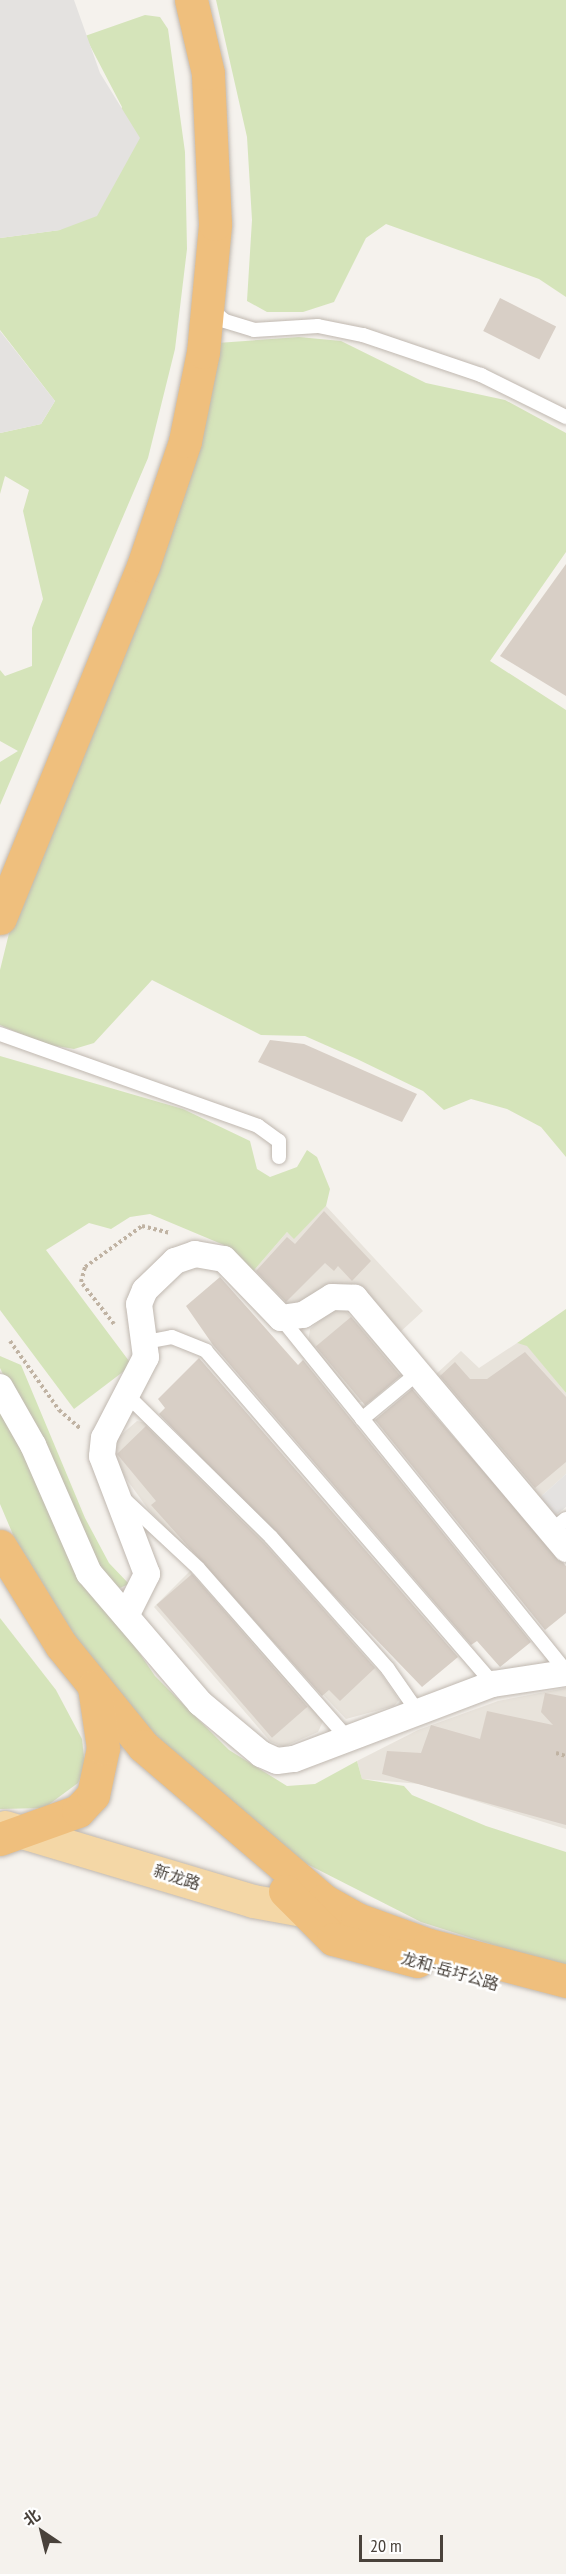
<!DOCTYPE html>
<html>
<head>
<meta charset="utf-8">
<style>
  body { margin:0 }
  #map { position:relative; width:566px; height:2574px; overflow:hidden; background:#f5f2ed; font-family:"PT Sans Narrow","Noto Sans SC",sans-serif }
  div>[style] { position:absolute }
  .residential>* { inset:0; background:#e8e3db }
  .green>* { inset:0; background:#d5e4ba }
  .parking>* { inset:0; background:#e4e2e0 }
  .building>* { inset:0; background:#d8cfc6; transform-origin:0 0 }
  .path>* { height:4px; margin-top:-2px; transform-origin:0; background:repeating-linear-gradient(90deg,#c0b3a3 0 3px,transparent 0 6px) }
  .roads { filter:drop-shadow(0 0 2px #c0b8b0) drop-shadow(0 0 2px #c0b8b0) }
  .lane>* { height:14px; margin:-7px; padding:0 7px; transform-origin:7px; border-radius:7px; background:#fff }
  .street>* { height:26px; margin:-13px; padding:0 13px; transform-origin:13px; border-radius:13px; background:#fff }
  .primary>* { height:33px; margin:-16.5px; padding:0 16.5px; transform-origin:16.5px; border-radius:16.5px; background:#f4d7a6 }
  .highway>* { height:33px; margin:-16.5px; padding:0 16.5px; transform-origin:16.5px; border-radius:16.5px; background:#efbf7d }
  span { translate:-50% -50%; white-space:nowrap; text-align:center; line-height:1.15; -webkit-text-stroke:5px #fff; paint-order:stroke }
  .street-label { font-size:16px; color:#49423b }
  .north { position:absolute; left:12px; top:2502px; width:60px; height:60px; -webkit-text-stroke:4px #fff; paint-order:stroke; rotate:325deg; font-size:16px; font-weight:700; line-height:24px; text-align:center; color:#49423b }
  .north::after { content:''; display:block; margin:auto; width:21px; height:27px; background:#49423b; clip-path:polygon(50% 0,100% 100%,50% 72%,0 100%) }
  .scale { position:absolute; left:359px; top:2535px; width:84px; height:27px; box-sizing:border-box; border:3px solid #49423b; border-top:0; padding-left:8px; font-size:18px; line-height:21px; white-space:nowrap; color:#49423b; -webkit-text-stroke:4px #fff; paint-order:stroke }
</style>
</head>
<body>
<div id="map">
  <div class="residential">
    <div style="clip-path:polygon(326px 1206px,423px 1311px,398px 1334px,360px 1293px,285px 1307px,250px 1275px,287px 1232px,294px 1238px)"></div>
    <div style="clip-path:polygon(339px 1304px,404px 1373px,370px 1402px,357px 1402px,308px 1342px,310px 1329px)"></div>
    <div style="clip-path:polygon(517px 1343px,527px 1345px,566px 1393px,566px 1474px,535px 1502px,434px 1376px,461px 1351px,479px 1368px)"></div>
    <div style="clip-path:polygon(137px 1421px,150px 1424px,264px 1541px,382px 1675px,399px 1700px,394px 1706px,346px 1719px,148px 1509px,112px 1459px,113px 1442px)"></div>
    <div style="clip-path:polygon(190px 1571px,324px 1719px,318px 1732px,283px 1747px,270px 1741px,154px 1607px)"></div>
    <div style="clip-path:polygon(566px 1688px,566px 1829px,420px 1784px,362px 1779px,357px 1761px,418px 1730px,498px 1701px)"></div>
  </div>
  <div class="green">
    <div style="clip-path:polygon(216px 0,566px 0,566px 297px,539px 279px,386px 224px,366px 238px,334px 302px,303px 312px,267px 312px,247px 301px,252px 220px,247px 137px)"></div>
    <div style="clip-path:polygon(145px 15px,160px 17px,168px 29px,185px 152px,187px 249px,175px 349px,148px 458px,0 805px,0 762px,18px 751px,0 741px,0 670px,5px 676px,32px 666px,32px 628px,43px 599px,23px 511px,29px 490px,5px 476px,0 494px,0 433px,41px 424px,55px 401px,0 330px,0 238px,60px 230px,122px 107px,85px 36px)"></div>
    <div style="clip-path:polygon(299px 337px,341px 341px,426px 383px,505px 400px,566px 433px,566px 552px,490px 661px,566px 710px,566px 1157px,541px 1127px,507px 1109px,471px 1099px,444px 1110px,423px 1091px,357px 1059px,305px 1036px,261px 1035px,152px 980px,94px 1043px,74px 1049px,44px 1044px,0 1025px,0 970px,13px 917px,217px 343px)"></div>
    <div style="clip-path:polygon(0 1056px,183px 1109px,250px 1141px,257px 1169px,270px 1177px,297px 1167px,307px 1150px,317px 1157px,330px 1189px,326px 1206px,294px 1239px,287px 1232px,250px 1275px,231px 1248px,150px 1214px,130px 1217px,111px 1229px,89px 1223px,46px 1250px,132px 1365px,74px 1409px,0 1310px)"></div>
    <div style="clip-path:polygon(566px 1309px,566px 1393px,527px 1346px,517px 1343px)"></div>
    <div style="clip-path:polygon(0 1356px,21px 1365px,85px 1518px,109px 1563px,129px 1584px,120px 1588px,101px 1576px,0 1368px)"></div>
    <div style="clip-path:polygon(0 1405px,123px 1629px,155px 1676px,229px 1750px,287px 1786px,315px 1784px,357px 1761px,362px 1779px,404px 1786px,412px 1795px,486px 1826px,566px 1852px,566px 1968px,421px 1922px,303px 1862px,237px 1814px,106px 1687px,14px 1537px,0 1504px)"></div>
    <div style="clip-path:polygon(0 1618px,56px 1690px,82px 1739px,85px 1766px,78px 1783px,44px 1808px,0 1809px)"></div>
  </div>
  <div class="parking">
    <div style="clip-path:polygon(0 0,74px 0,100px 73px,140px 138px,97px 216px,60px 230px,0 238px)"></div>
    <div style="clip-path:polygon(0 331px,55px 401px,41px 424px,0 433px)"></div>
    <div style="clip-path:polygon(566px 1474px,566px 1507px,553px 1517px,535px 1502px)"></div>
  </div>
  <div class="building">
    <div style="left:500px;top:298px;width:63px;height:37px;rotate:27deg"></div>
    <div style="clip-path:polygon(566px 564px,566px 696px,500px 656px)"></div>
    <div style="clip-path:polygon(270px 1040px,304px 1044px,417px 1094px,402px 1122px,258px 1062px)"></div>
    <div style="clip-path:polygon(324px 1211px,371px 1261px,352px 1281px,338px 1266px,334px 1271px,325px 1263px,286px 1302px,256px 1271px,287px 1237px,295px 1244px)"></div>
    <div style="clip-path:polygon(220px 1277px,298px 1365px,303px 1360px,531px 1642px,500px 1667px,477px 1641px,471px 1645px,213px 1345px,186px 1306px)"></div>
    <div style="left:351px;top:1317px;width:77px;height:46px;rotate:50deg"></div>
    <div style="clip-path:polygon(525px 1352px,566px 1397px,566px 1462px,535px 1488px,440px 1376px,455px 1362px,470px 1379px,487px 1379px)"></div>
    <div style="clip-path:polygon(199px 1358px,458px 1657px,422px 1687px,159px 1414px,165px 1408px,158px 1399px)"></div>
    <div style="clip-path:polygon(412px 1389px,566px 1566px,566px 1613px,545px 1630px,375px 1420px)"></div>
    <div style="clip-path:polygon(146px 1426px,264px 1543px,375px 1668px,340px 1701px,329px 1690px,322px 1696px,151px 1505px,156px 1501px,117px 1454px)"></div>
    <div style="left:192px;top:1574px;width:176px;height:47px;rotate:49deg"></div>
    <div style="clip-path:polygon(545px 1693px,566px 1697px,566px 1825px,382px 1774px,387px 1751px,421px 1753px,431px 1725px,480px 1739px,487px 1711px,553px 1725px,541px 1712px)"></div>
  </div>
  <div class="path">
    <div style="left:114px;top:1324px;width:53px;rotate:-128.2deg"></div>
    <div style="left:81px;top:1282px;width:16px;rotate:-75deg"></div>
    <div style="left:85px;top:1267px;width:70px;rotate:-35.7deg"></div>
    <div style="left:142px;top:1226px;width:29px;rotate:14deg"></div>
    <div style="left:10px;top:1341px;width:85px;rotate:54.6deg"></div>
    <div style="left:59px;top:1410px;width:28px;rotate:41deg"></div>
    <div style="left:556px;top:1753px;width:10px;rotate:17deg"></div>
  </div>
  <div class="roads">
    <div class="lane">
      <div style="left:211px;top:309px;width:18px;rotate:41deg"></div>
      <div style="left:225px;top:321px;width:30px;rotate:17deg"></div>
      <div style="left:254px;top:330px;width:64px;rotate:-3.6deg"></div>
      <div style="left:318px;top:326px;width:46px;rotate:11.3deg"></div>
      <div style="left:363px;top:335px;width:125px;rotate:18.7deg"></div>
      <div style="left:481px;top:375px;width:95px;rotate:26.3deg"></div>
      <div style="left:0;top:1034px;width:274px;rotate:19.6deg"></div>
      <div style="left:258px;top:1126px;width:26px;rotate:36deg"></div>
      <div style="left:279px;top:1141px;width:16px;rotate:90deg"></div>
      <div style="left:281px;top:1318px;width:454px;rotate:51.1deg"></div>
      <div style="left:146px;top:1342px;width:26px;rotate:-11deg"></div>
      <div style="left:172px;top:1337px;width:37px;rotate:22deg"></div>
      <div style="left:206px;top:1351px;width:440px;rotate:49.2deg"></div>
      <div style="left:127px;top:1395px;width:202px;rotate:44.6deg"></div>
      <div style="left:271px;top:1537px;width:176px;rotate:48.4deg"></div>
      <div style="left:388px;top:1669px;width:52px;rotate:55.1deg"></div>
      <div style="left:362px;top:1419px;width:74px;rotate:-39.5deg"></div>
      <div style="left:123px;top:1498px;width:103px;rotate:43deg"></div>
      <div style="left:198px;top:1568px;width:229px;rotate:48.7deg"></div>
      <div style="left:551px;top:1531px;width:19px;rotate:-39deg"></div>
    </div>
    <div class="street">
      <div style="left:0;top:1387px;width:67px;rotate:60.4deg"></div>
      <div style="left:33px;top:1445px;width:140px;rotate:66.4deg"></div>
      <div style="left:89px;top:1573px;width:171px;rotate:49.5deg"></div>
      <div style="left:200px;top:1703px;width:80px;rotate:39.9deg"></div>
      <div style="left:261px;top:1754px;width:17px;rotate:24deg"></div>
      <div style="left:277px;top:1761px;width:17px;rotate:-7deg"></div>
      <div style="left:294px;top:1759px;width:213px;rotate:-20.7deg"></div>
      <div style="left:493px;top:1684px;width:74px;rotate:-8.6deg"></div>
      <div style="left:126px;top:1616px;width:47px;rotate:-63.4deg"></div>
      <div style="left:147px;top:1574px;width:126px;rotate:-110.9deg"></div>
      <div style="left:102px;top:1456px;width:18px;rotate:-84deg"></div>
      <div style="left:104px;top:1438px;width:91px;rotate:-62.6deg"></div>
      <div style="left:146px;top:1357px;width:53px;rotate:-97.5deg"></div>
      <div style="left:139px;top:1304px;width:15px;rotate:-67deg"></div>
      <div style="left:145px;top:1290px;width:42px;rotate:-44deg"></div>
      <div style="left:175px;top:1261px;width:21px;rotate:-19deg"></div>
      <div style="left:195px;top:1254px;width:29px;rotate:10deg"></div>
      <div style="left:224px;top:1259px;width:82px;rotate:46deg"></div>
      <div style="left:281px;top:1318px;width:22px;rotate:-8deg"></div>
      <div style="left:303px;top:1315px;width:34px;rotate:-32deg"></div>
      <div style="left:332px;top:1297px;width:23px;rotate:2deg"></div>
      <div style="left:355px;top:1298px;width:328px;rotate:49.9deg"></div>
    </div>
    <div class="primary">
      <div style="left:5px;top:1827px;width:259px;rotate:16.6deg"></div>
      <div style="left:253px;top:1901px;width:67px;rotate:10.3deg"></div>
    </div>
    <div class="highway">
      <div style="left:0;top:918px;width:380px;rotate:-67.9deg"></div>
      <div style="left:143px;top:566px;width:132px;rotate:-71.4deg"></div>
      <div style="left:185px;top:441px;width:91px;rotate:-78.6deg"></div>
      <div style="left:203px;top:352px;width:129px;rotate:-84.6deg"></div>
      <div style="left:215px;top:224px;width:151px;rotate:-92.7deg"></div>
      <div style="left:208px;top:73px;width:75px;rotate:-103.1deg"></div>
      <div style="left:0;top:1546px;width:116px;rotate:58.4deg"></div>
      <div style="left:61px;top:1645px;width:130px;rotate:50.9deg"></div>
      <div style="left:143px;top:1746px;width:237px;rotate:40.5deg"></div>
      <div style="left:323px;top:1900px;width:39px;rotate:29deg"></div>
      <div style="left:357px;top:1919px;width:77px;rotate:19.9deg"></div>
      <div style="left:429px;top:1945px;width:142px;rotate:14.7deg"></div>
      <div style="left:0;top:1839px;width:83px;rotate:-19.7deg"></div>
      <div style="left:78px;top:1811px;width:22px;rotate:-47deg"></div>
      <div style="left:93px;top:1795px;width:48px;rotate:-78deg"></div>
      <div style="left:103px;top:1748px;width:62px;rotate:-98.4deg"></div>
      <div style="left:285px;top:1891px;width:68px;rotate:45deg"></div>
      <div style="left:333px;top:1939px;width:87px;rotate:14.7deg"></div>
    </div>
  </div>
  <div class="street-label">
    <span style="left:177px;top:1877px;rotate:18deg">新龙路</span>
    <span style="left:450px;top:1971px;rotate:16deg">龙和-岳圩公路</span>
  </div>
  <div class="north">北</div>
  <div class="scale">20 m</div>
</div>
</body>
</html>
